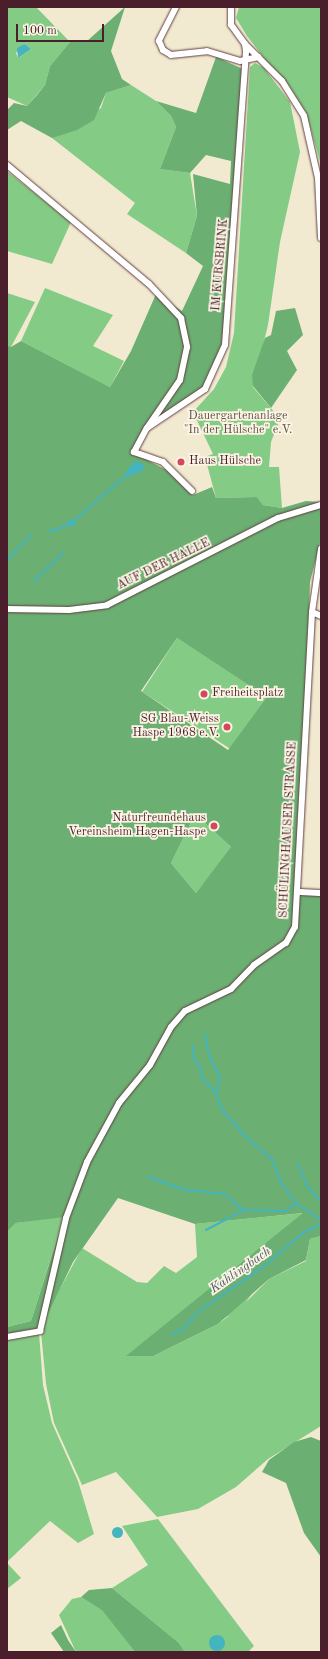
<!DOCTYPE html>
<html>
<head>
<meta charset="utf-8">
<style>
  body { margin:0 }
  #map { position:relative; width:328px; height:1659px; overflow:hidden; background:#f2ead0; font-family:"Old Standard TT",serif }
  div>[style] { position:absolute }
  .green>* { inset:0; background:#84cb85; transform-origin:0 0 }
  .forest>* { inset:0; background:#6baf72 }
  .water>* { inset:0; background:#44b4be }
  .round { border-radius:50% }
  .stream>* { height:2px; margin:-1px; padding:0 1px; transform-origin:1px; border-radius:1px; background:#44b4be }
  .roads { filter:drop-shadow(0 0 1px #633d44) drop-shadow(0 0 1px #633d44) }
  .minor>* { height:6px; margin:-3px; padding:0 3px; transform-origin:3px; border-radius:3px; background:#fff }
  .dots>* { width:11px; height:11px; translate:-50% -50%; box-sizing:border-box; border:2px solid #fcf5e5; border-radius:50% }
  span { translate:-50% -50%; white-space:nowrap; text-align:center; line-height:1.15; -webkit-text-stroke:3.5px #fcf5e5; paint-order:stroke }
  .street-label { font-size:12px; color:#4a1f2b }
  .park-label { font-size:12px; color:#5b5346 }
  .poi-label { font-size:12px; color:#4a1f2b }
  .left { translate:0 -50%; text-align:left }
  .right { translate:-100% -50%; text-align:right }
  .water-label { font-size:13px; color:#485b66; font-style:italic }
  .frame { position:absolute; inset:0; border:8px solid #4a1f2b; pointer-events:none }
  .scale { position:absolute; left:16px; top:24px; width:88px; height:18px; box-sizing:border-box; border:2px solid #4a1f2b; border-top:0; padding-left:5px; font-size:12px; line-height:14px; white-space:nowrap; color:#4a1f2b; -webkit-text-stroke:3px #fcf5e5; paint-order:stroke }
</style>
</head>
<body>
<div id="map">
  <div class="green">
    <div style="clip-path:polygon(evenodd,36px 7px,70px 42px,50px 66px,45px 85px,27px 106px,7px 97px,7px 8px,36px 7px,25px 44px,31px 49px,18px 58px,16px 53px,25px 44px)"></div>
    <div style="clip-path:polygon(239px 7px,321px 7px,321px 165px,306px 112px,247px 36px,236px 18px)"></div>
    <div style="clip-path:polygon(255px 63px,264px 68px,290px 102px,300px 152px,280px 242px,268px 325px,253px 387px,280px 419px,271px 442px,269px 467px,279px 467px,282px 508px,263px 505px,257px 497px,216px 498px,205px 457px,213px 454px,193px 412px,214px 389px,226px 367px,234px 333px,250px 67px)"></div>
    <div style="clip-path:polygon(131px 85px,156px 101px,171px 116px,176px 127px,160px 169px,190px 173px,197px 216px,186px 253px,127px 214px,135px 203px,52px 138px,101px 108px,106px 93px)"></div>
    <div style="clip-path:polygon(8px 172px,71px 222px,52px 264px,7px 251px)"></div>
    <div style="clip-path:polygon(45px 288px,113px 315px,93px 346px,124px 361px,110px 387px,21px 341px)"></div>
    <div style="clip-path:polygon(7px 293px,35px 302px,11px 347px,7px 345px)"></div>
    <div style="left:177px;top:638px;width:108px;height:64px;rotate:33deg"></div>
    <div style="clip-path:polygon(195px 814px,232px 848px,196px 893px,171px 863px)"></div>
    <div style="clip-path:polygon(evenodd,304px 1213px,308px 1238px,263px 1278px,246px 1302px,269px 1279px,306px 1261px,310px 1239px,321px 1236px,321px 1426px,268px 1459px,236px 1487px,198px 1509px,157px 1517px,116px 1472px,82px 1485px,54px 1423px,46px 1384px,41px 1332px,43px 1320px,82px 1248px,137px 1282px,147px 1283px,164px 1266px,176px 1273px,197px 1257px,195px 1224px,304px 1213px,230px 1315px,218px 1324px,153px 1356px,230px 1315px)"></div>
    <div style="clip-path:polygon(64px 1216px,31px 1321px,7px 1327px,7px 1232px,16px 1223px)"></div>
    <div style="clip-path:polygon(39px 1333px,43px 1385px,52px 1423px,78px 1481px,94px 1534px,78px 1543px,50px 1521px,7px 1562px,7px 1338px)"></div>
    <div style="clip-path:polygon(158px 1519px,254px 1646px,248px 1652px,185px 1652px,179px 1643px,112px 1588px,148px 1565px,122px 1526px)"></div>
    <div style="clip-path:polygon(7px 1563px,21px 1578px,7px 1589px)"></div>
    <div style="clip-path:polygon(81px 1597px,102px 1609px,135px 1652px,76px 1652px,59px 1615px,72px 1599px)"></div>
  </div>
  <div class="forest">
    <div style="clip-path:polygon(125px 7px,111px 51px,122px 79px,131px 85px,106px 93px,94px 120px,77px 130px,52px 138px,21px 121px,7px 130px,7px 110px,14px 103px,27px 106px,37px 95px,45px 85px,50px 66px,70px 42px,86px 42px)"></div>
    <div style="clip-path:polygon(evenodd,216px 57px,243px 69px,222px 346px,204px 388px,146px 426px,134px 446px,149px 461px,176px 475px,193px 495px,212px 487px,216px 498px,257px 497px,263px 505px,282px 508px,306px 501px,321px 502px,321px 539px,310px 582px,299px 892px,321px 893px,321px 1236px,310px 1239px,306px 1260px,269px 1279px,218px 1324px,153px 1356px,126px 1356px,303px 1213px,195px 1224px,118px 1198px,73px 1262px,39px 1332px,7px 1337px,7px 1327px,31px 1321px,64px 1217px,16px 1223px,7px 1232px,7px 345px,11px 347px,21px 341px,110px 387px,131px 351px,156px 294px,182px 311px,203px 266px,186px 253px,197px 216px,193px 174px,230px 184px,231px 161px,206px 155px,190px 173px,160px 169px,176px 127px,171px 116px,156px 101px,196px 113px,216px 57px,177px 638px,267px 697px,228px 750px,141px 691px,177px 638px,216px 57px,195px 814px,231px 847px,196px 893px,171px 863px,195px 814px)"></div>
    <div style="clip-path:polygon(295px 308px,303px 335px,287px 351px,297px 370px,271px 408px,253px 386px,252px 375px,265px 338px,271px 335px,276px 311px)"></div>
    <div style="clip-path:polygon(311px 1437px,321px 1441px,321px 1557px,304px 1533px,286px 1483px,262px 1472px,269px 1460px,294px 1442px)"></div>
    <div style="clip-path:polygon(112px 1588px,179px 1643px,185px 1652px,135px 1652px,102px 1610px,81px 1597px,89px 1590px)"></div>
    <div style="clip-path:polygon(61px 1625px,68px 1640px,76px 1652px,64px 1652px,51px 1633px)"></div>
  </div>
  <div class="water">
    <div style="clip-path:polygon(25px 44px,31px 49px,18px 58px,17px 48px)"></div>
    <div style="clip-path:polygon(134px 461px,145px 465px,142px 471px,122px 479px)"></div>
    <div style="clip-path:polygon(76px 519px,76px 525px,63px 527px,70px 520px)"></div>
    <div class="round" style="left:111.5px;top:1526.5px;width:11px;height:11px"></div>
    <div class="round" style="left:209px;top:1635px;width:16px;height:16px"></div>
  </div>
  <div class="stream">
    <div style="left:76px;top:519px;width:61px;rotate:-41deg"></div>
    <div style="left:48px;top:532px;width:16px;rotate:-18deg"></div>
    <div style="left:7px;top:560px;width:35px;rotate:-46deg"></div>
    <div style="left:34px;top:581px;width:40px;rotate:-44deg"></div>
    <div style="left:205px;top:1034px;width:22px;rotate:80deg"></div>
    <div style="left:209px;top:1056px;width:24px;rotate:62deg"></div>
    <div style="left:220px;top:1077px;width:16px;rotate:104deg"></div>
    <div style="left:193px;top:1046px;width:14px;rotate:86deg"></div>
    <div style="left:194px;top:1060px;width:6px;rotate:39deg"></div>
    <div style="left:199px;top:1064px;width:14px;rotate:78deg"></div>
    <div style="left:202px;top:1078px;width:21px;rotate:47deg"></div>
    <div style="left:216px;top:1093px;width:18px;rotate:71deg"></div>
    <div style="left:222px;top:1110px;width:36px;rotate:48deg"></div>
    <div style="left:246px;top:1137px;width:34px;rotate:40deg"></div>
    <div style="left:272px;top:1159px;width:26px;rotate:69deg"></div>
    <div style="left:281px;top:1183px;width:25px;rotate:53deg"></div>
    <div style="left:298px;top:1163px;width:27px;rotate:68deg"></div>
    <div style="left:308px;top:1188px;width:18px;rotate:45deg"></div>
    <div style="left:148px;top:1177px;width:40px;rotate:18.9deg"></div>
    <div style="left:186px;top:1190px;width:39px;rotate:6deg"></div>
    <div style="left:225px;top:1194px;width:24px;rotate:42deg"></div>
    <div style="left:243px;top:1210px;width:43px;rotate:1.3deg"></div>
    <div style="left:286px;top:1211px;width:13px;rotate:-39deg"></div>
    <div style="left:296px;top:1203px;width:30px;rotate:34deg"></div>
    <div style="left:206px;top:1230px;width:41px;rotate:-27.8deg"></div>
    <div style="left:172px;top:1334px;width:11px;rotate:-22deg"></div>
    <div style="left:182px;top:1330px;width:24px;rotate:-48deg"></div>
    <div style="left:198px;top:1312px;width:79px;rotate:-34.7deg"></div>
    <div style="left:263px;top:1267px;width:52px;rotate:-40.4deg"></div>
    <div style="left:303px;top:1233px;width:20px;rotate:-27deg"></div>
  </div>
  <div class="roads">
    <div class="minor">
      <div style="left:176px;top:7px;width:38px;rotate:117deg"></div>
      <div style="left:159px;top:41px;width:10px;rotate:66deg"></div>
      <div style="left:163px;top:50px;width:9px;rotate:32deg"></div>
      <div style="left:171px;top:55px;width:36px;rotate:-6deg"></div>
      <div style="left:207px;top:51px;width:34px;rotate:17deg"></div>
      <div style="left:240px;top:61px;width:19px;rotate:-12deg"></div>
      <div style="left:245px;top:44px;width:52px;rotate:45deg"></div>
      <div style="left:282px;top:81px;width:41px;rotate:57.8deg"></div>
      <div style="left:304px;top:116px;width:64px;rotate:77.3deg"></div>
      <div style="left:318px;top:178px;width:60px;rotate:87.1deg"></div>
      <div style="left:7px;top:165px;width:185px;rotate:40deg"></div>
      <div style="left:149px;top:284px;width:47px;rotate:46.7deg"></div>
      <div style="left:181px;top:318px;width:30px;rotate:78deg"></div>
      <div style="left:187px;top:347px;width:34px;rotate:102deg"></div>
      <div style="left:180px;top:380px;width:58px;rotate:124.5deg"></div>
      <div style="left:192px;top:491px;width:41px;rotate:-135deg"></div>
      <div style="left:163px;top:462px;width:31px;rotate:-161deg"></div>
      <div style="left:134px;top:452px;width:27px;rotate:-62deg"></div>
      <div style="left:147px;top:428px;width:70px;rotate:-33.9deg"></div>
      <div style="left:205px;top:389px;width:48px;rotate:-65.6deg"></div>
      <div style="left:225px;top:345px;width:295px;rotate:-85.9deg"></div>
      <div style="left:246px;top:51px;width:7px;rotate:-98deg"></div>
      <div style="left:245px;top:44px;width:24px;rotate:-126deg"></div>
      <div style="left:231px;top:25px;width:18px;rotate:-90deg"></div>
      <div style="left:7px;top:609px;width:62px;rotate:0.9deg"></div>
      <div style="left:69px;top:610px;width:38px;rotate:-7deg"></div>
      <div style="left:107px;top:605px;width:192px;rotate:-27deg"></div>
      <div style="left:278px;top:518px;width:45px;rotate:-16.8deg"></div>
      <div style="left:312px;top:612px;width:10px;rotate:24deg"></div>
      <div style="left:299px;top:892px;width:22px;rotate:3deg"></div>
      <div style="left:7px;top:1337px;width:34px;rotate:-10deg"></div>
      <div style="left:40px;top:1331px;width:116px;rotate:-77deg"></div>
      <div style="left:66px;top:1218px;width:60px;rotate:-69.4deg"></div>
      <div style="left:87px;top:1162px;width:67px;rotate:-61.5deg"></div>
      <div style="left:119px;top:1103px;width:49px;rotate:-50.8deg"></div>
      <div style="left:150px;top:1065px;width:43px;rotate:-61.1deg"></div>
      <div style="left:171px;top:1027px;width:21px;rotate:-49deg"></div>
      <div style="left:185px;top:1011px;width:51px;rotate:-25.6deg"></div>
      <div style="left:231px;top:989px;width:33px;rotate:-46deg"></div>
      <div style="left:254px;top:965px;width:39px;rotate:-35deg"></div>
      <div style="left:286px;top:943px;width:18px;rotate:-61deg"></div>
      <div style="left:295px;top:927px;width:315px;rotate:-86.9deg"></div>
      <div style="left:312px;top:612px;width:64px;rotate:-81.9deg"></div>
    </div>
  </div>
  <div class="dots">
    <div style="left:181px;top:462px;background:#d1495b"></div>
    <div style="left:204px;top:694px;background:#d1495b"></div>
    <div style="left:227px;top:727px;background:#d1495b"></div>
    <div style="left:214px;top:826px;background:#d1495b"></div>
  </div>
  <div class="street-label">
    <span style="left:221px;top:265px;rotate:-85deg">IM KURSBRINK</span>
    <span style="left:164px;top:565px;rotate:-26deg">AUF DER HALLE</span>
    <span style="left:289px;top:830px;rotate:-87deg">SCHÜLINGHAUSER STRASSE</span>
  </div>
  <div class="park-label">
    <span style="left:238px;top:424px">Dauergartenanlage<br>"In der Hülsche" e.V.</span>
  </div>
  <div class="poi-label">
    <span class="left" style="left:189px;top:462px">Haus Hülsche</span>
    <span class="left" style="left:212px;top:694px">Freiheitsplatz</span>
    <span class="right" style="left:219px;top:727px">SG Blau-Weiss<br>Haspe 1968 e.V.</span>
    <span class="right" style="left:206px;top:826px">Naturfreundehaus<br>Vereinsheim Hagen-Haspe</span>
  </div>
  <div class="water-label">
    <span style="left:241px;top:1271px;rotate:-35deg">Kahlingbach</span>
  </div>
  <div class="frame"></div>
  <div class="scale">100 m</div>
</div>
</body>
</html>
